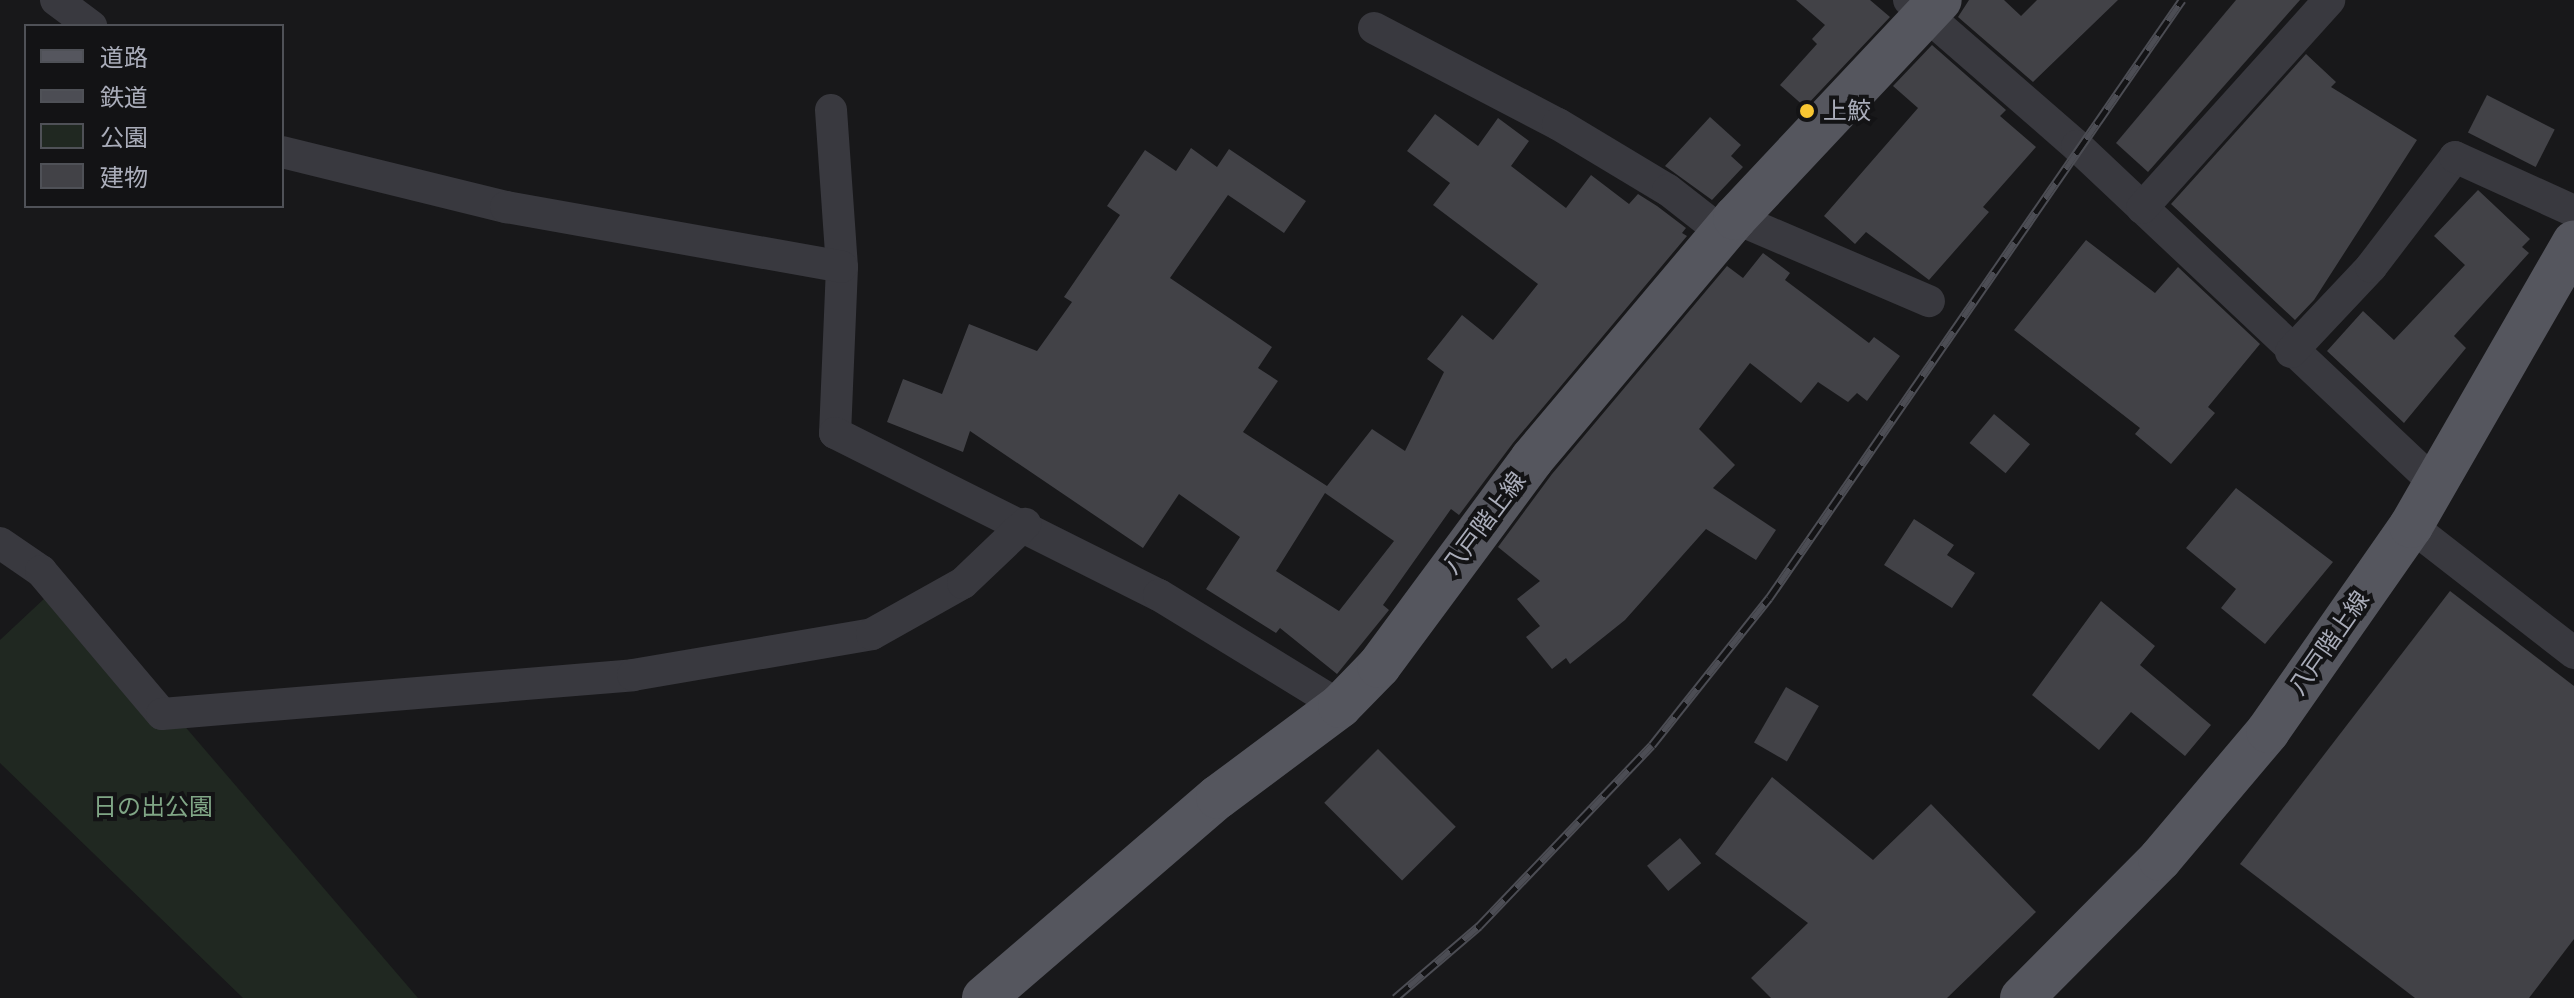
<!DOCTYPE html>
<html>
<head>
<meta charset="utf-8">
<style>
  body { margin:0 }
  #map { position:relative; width:2574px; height:998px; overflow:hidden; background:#18181a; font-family:"Titillium Web","Noto Sans JP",sans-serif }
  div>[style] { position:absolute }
  .green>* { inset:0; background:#202821 }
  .building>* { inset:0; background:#424247; transform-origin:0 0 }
  .street>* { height:32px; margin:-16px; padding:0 16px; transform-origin:16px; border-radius:16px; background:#39393f }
  .primary>* { height:44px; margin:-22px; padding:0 22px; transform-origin:22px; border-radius:22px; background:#55565e }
  .rail>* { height:9px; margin-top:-4.5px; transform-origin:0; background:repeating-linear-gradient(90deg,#131315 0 18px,#4c4d54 0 36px); box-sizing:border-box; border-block:2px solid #4c4d54 }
  .dots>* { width:22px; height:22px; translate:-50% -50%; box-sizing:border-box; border:4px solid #131315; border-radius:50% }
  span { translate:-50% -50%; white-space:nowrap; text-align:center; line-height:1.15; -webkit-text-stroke:8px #131315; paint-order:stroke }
  .poi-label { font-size:24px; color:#aaadba }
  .left { translate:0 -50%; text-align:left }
  .street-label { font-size:24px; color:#aaadba }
  .park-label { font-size:24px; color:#80a686 }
  .legend { position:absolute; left:24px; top:24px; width:260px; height:184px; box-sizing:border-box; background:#131315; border:2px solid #4f5157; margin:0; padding:10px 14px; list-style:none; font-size:24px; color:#aaadba }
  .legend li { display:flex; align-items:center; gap:16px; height:40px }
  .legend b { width:40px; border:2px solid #4f5157 }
</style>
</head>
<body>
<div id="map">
  <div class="green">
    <div style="clip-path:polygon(46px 597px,182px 723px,418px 998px,243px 998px,0 763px,0 640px)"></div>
  </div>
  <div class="building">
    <div style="clip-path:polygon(1796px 0,1870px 0,1890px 17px,1805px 107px,1780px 85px,1817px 44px,1812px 39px,1825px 25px)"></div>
    <div style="clip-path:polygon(1969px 0,2004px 0,2021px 16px,2037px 0,2118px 0,2033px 82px,1958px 17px)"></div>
    <div style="clip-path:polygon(2236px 0,2300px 0,2148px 172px,2116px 143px)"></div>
    <div style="clip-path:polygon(1932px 45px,2006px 110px,2000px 116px,2036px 147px,1983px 207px,1989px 212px,1929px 280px,1866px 232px,1855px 244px,1824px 216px,1918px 108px,1893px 86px)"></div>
    <div style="clip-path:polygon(2306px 54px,2336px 82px,2331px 87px,2417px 140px,2314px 300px,2295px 320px,2171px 204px)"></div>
    <div style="left:2487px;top:95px;width:76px;height:42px;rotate:27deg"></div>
    <div style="clip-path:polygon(evenodd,1435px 114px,1478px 146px,1498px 118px,1529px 141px,1511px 166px,1566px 208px,1591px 175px,1629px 204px,1638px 194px,1657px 206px,1686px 228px,1682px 233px,1687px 236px,1513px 443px,1459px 515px,1451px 509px,1383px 605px,1389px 610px,1337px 674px,1280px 628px,1276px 633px,1206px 589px,1240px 537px,1179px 494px,1143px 548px,970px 431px,963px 452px,887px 422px,903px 379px,942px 394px,969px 324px,1037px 351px,1072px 302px,1064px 297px,1120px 215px,1107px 206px,1145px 150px,1176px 171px,1191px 148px,1217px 167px,1229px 149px,1306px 201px,1284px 233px,1228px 195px,1170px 278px,1272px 347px,1258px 368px,1278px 381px,1243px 432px,1327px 486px,1372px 429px,1405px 451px,1444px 372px,1427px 359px,1462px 315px,1493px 340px,1538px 284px,1433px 205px,1450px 183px,1407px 151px,1435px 114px,1325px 493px,1394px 541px,1339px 611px,1276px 571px,1325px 493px)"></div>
    <div style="clip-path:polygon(1710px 117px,1741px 145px,1731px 156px,1743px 167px,1712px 200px,1665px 166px)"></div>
    <div style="clip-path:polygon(2478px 190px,2530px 239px,2522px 247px,2529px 253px,2454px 336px,2466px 348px,2404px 423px,2327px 351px,2363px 311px,2394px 340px,2465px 265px,2434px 236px)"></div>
    <div style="clip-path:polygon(2086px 240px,2155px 293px,2178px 267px,2260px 344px,2208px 407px,2215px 413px,2171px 464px,2135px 434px,2140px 428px,2014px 330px)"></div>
    <div style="clip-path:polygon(1763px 253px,1790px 273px,1785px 280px,1869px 343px,1874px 337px,1900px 356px,1867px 401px,1857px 393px,1848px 402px,1818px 382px,1801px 403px,1750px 363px,1699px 429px,1735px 465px,1713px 488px,1776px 530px,1756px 560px,1706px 529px,1625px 620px,1570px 664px,1566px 658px,1552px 669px,1526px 637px,1540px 626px,1517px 599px,1540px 581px,1498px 547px,1552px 474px,1727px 266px,1743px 278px)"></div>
    <div style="left:1994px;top:414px;width:47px;height:38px;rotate:40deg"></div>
    <div style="clip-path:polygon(2236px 488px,2333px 562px,2265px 644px,2221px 608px,2236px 589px,2186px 548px)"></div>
    <div style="clip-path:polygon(1914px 519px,1954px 545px,1947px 555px,1975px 573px,1952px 608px,1884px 565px)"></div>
    <div style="clip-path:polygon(2450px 591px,2574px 686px,2574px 939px,2529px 998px,2415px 998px,2240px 864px)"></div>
    <div style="clip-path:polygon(2101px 601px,2155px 646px,2140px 665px,2211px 725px,2185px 756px,2131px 712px,2099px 750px,2032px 695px)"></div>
    <div style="left:1786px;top:687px;width:38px;height:64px;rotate:30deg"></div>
    <div style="left:1378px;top:749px;width:110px;height:76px;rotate:45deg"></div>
    <div style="clip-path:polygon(1772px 777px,1873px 860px,1931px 804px,2036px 912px,1947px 998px,1771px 998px,1751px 978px,1808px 923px,1715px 854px)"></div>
    <div style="left:1680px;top:838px;width:33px;height:43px;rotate:50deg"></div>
  </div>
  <div class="street">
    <div style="left:56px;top:0;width:44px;rotate:36.6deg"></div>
    <div style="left:1909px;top:0;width:223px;rotate:41deg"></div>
    <div style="left:2077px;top:146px;width:490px;rotate:43.3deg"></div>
    <div style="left:1374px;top:28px;width:208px;rotate:27.6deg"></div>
    <div style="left:1558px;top:124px;width:128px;rotate:31deg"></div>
    <div style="left:1668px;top:190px;width:70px;rotate:38deg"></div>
    <div style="left:831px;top:110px;width:157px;rotate:86deg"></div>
    <div style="left:842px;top:267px;width:166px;rotate:92.4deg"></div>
    <div style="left:835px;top:433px;width:362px;rotate:26.6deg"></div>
    <div style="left:1159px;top:595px;width:212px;rotate:31.5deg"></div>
    <div style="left:282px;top:152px;width:231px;rotate:13.8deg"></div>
    <div style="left:506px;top:207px;width:341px;rotate:10.1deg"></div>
    <div style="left:2142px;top:208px;width:280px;rotate:-48deg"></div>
    <div style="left:1735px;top:218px;width:211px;rotate:23.2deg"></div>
    <div style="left:2291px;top:352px;width:117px;rotate:-46.7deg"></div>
    <div style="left:2371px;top:267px;width:138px;rotate:-52.6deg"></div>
    <div style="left:2455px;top:157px;width:131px;rotate:24.4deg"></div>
    <div style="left:2411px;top:526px;width:207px;rotate:37.9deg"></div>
    <div style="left:0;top:543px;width:50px;rotate:34.3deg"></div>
    <div style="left:41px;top:571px;width:187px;rotate:49.8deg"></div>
    <div style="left:162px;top:714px;width:473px;rotate:-4.7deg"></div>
    <div style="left:633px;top:675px;width:242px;rotate:-9.7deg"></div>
    <div style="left:872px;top:634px;width:104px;rotate:-29.3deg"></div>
    <div style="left:963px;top:583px;width:86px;rotate:-43.6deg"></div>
  </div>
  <div class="primary">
    <div style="left:984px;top:998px;width:308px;rotate:-40.7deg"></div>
    <div style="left:1218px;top:797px;width:152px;rotate:-36.7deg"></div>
    <div style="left:1340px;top:706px;width:56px;rotate:-45.7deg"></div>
    <div style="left:1379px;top:666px;width:257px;rotate:-53.5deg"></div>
    <div style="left:1532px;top:459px;width:315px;rotate:-49.9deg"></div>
    <div style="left:1735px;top:218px;width:299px;rotate:-46.8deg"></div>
    <div style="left:2022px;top:998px;width:196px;rotate:-45.2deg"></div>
    <div style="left:2160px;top:859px;width:167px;rotate:-49.8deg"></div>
    <div style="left:2268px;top:731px;width:250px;rotate:-55.1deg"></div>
    <div style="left:2411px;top:526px;width:327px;rotate:-60.1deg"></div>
  </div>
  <div class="rail">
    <div style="left:1395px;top:998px;width:111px;rotate:-40.6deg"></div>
    <div style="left:1479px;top:926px;width:250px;rotate:-46.3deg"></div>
    <div style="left:1652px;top:745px;width:188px;rotate:-51.5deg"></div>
    <div style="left:1769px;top:598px;width:727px;rotate:-55.37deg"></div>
  </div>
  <div class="dots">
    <div style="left:1807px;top:111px;background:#f8c632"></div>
  </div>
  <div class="poi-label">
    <span class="left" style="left:1823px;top:111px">上鮫</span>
  </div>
  <div class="street-label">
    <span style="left:1484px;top:523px;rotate:-53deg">八戸階上線</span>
    <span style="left:2329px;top:643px;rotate:-55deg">八戸階上線</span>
  </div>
  <div class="park-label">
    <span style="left:153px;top:807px">日の出公園</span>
  </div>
  <ul class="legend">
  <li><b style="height:10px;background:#55565e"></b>道路</li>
  <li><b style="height:10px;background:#4c4d54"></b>鉄道</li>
  <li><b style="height:22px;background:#202821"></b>公園</li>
  <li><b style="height:22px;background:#424247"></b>建物</li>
  </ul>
</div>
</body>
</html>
